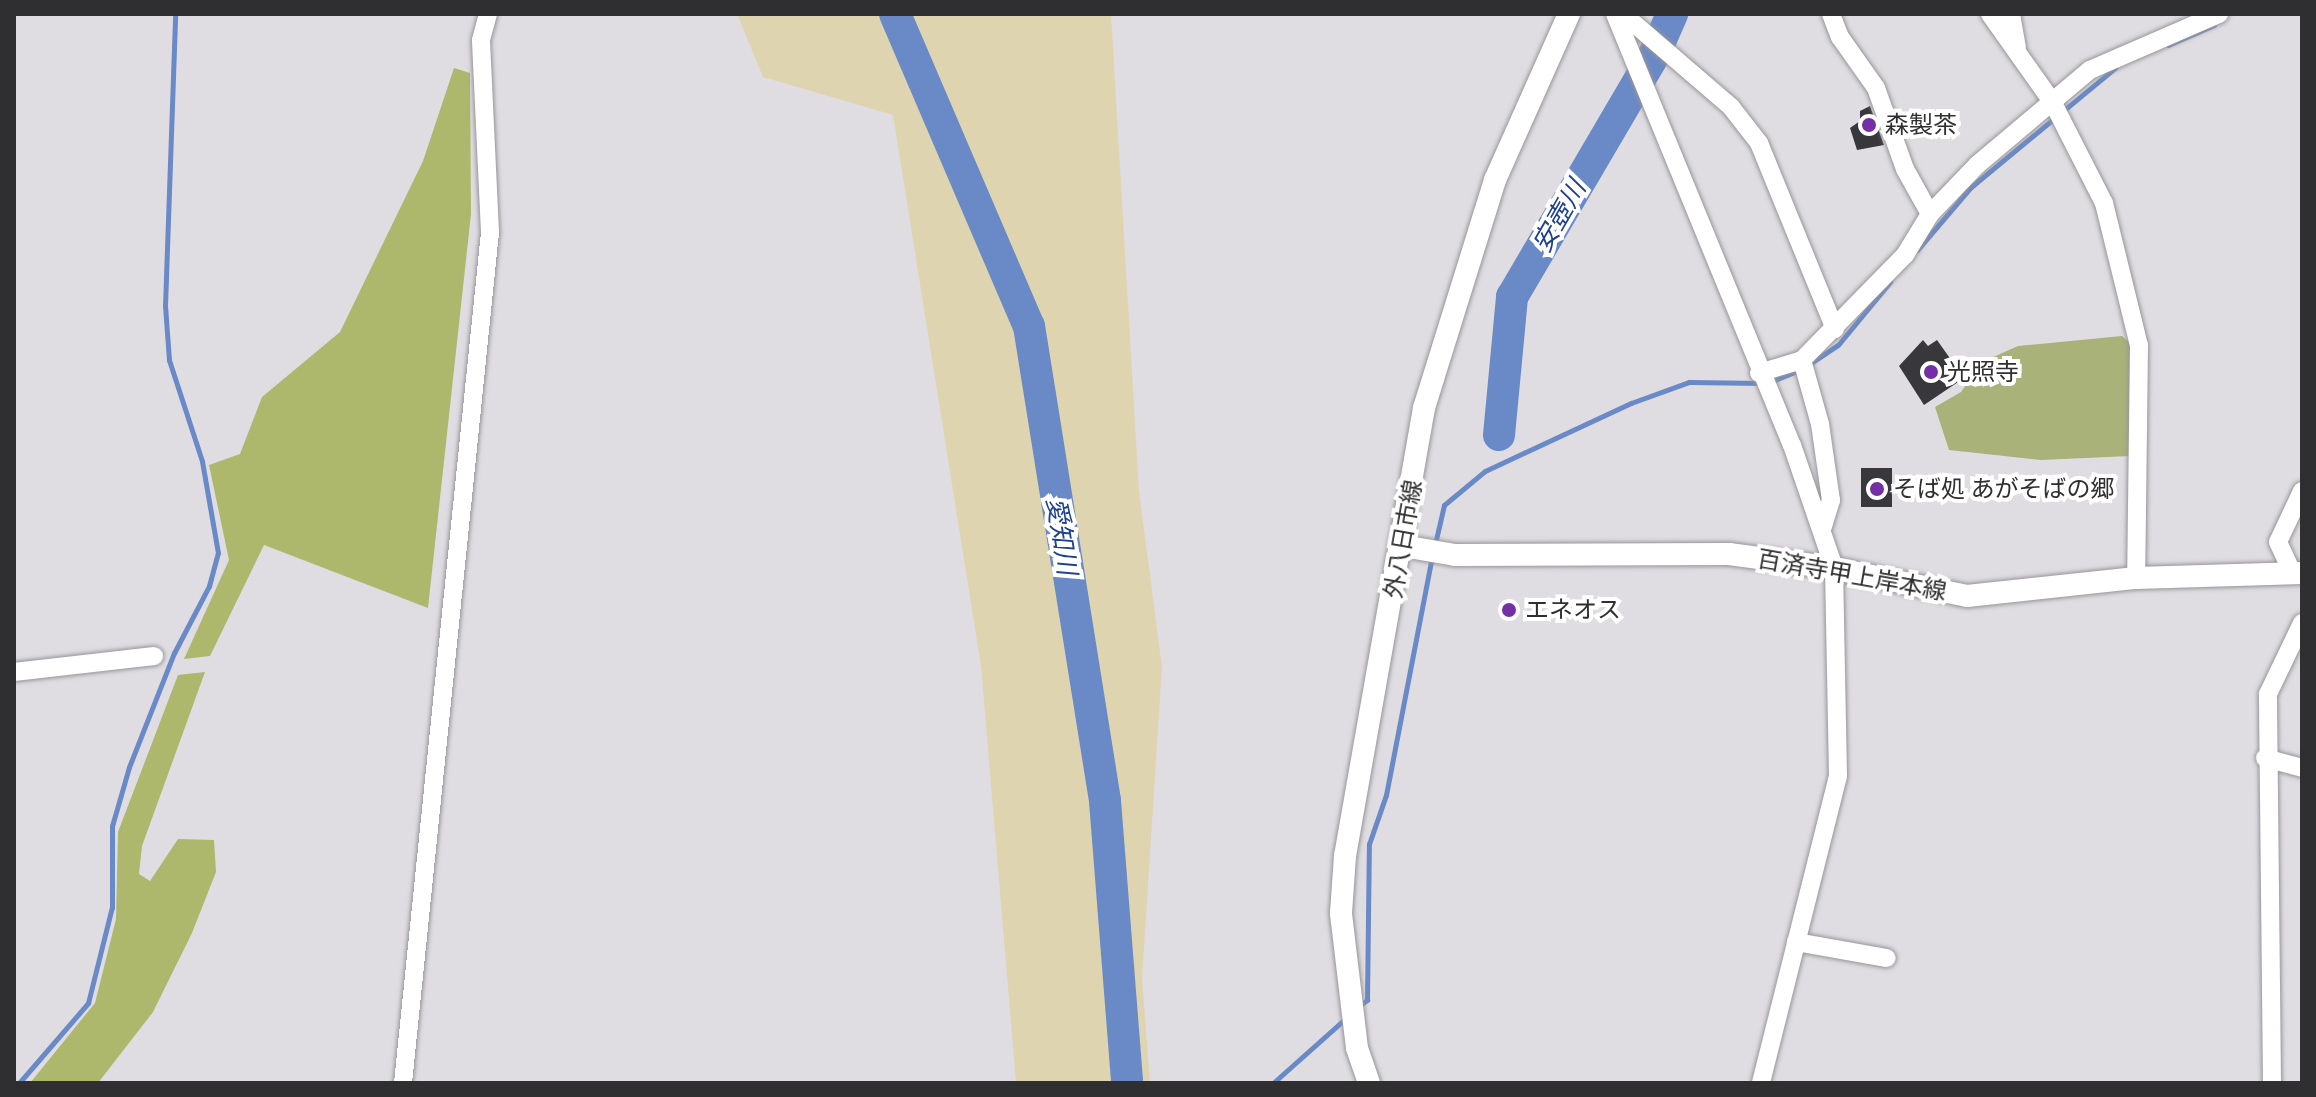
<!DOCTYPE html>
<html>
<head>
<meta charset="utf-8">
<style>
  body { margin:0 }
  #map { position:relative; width:2316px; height:1097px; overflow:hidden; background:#dfdde2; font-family:"Archivo Narrow","Noto Sans JP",sans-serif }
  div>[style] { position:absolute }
  .green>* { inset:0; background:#a9b278 }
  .forest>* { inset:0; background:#adb86c }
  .sand>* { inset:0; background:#ded5b0 }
  .stream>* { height:5px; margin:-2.5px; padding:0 2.5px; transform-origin:2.5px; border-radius:2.5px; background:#6989c7 }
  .river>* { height:32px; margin:-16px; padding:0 16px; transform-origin:16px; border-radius:16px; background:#6989c7 }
  .building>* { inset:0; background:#38373b; transform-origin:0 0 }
  .roads { filter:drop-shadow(0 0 2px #97959a) drop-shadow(0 0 2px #97959a) }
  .minor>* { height:18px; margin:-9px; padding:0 9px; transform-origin:9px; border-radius:9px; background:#fff }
  .major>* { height:22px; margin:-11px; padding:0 11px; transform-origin:11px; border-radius:11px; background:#fff }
  .dots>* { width:22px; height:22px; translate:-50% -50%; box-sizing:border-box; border:4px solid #fff; border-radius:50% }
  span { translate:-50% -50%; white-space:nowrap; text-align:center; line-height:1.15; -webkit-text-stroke:8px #fff; paint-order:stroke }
  .poi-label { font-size:24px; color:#2f2e30 }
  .left { translate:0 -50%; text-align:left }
  .street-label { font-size:24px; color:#2f2e30 }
  .water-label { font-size:26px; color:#1d418b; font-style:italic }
  .frame { position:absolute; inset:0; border:16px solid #2f2e30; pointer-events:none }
</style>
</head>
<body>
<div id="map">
  <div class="green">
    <div style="clip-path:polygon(2122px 336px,2132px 345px,2130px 456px,2041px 460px,1949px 450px,1935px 407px,1961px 392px,1982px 362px,2018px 346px)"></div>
  </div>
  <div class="forest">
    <div style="clip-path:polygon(454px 68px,470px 73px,471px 214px,428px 608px,264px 545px,210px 656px,184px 659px,229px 560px,209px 465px,240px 454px,262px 397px,340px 332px,423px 161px)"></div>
    <div style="clip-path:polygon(205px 672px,142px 846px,139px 874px,150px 881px,178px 839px,214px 840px,216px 872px,192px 933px,153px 1012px,98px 1083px,30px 1083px,95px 1003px,116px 919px,118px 832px,178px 675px)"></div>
  </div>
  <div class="sand">
    <div style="clip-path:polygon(737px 14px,1111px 14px,1139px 491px,1162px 667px,1142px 979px,1150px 1083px,1016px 1083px,981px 666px,893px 115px,763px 77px)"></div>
  </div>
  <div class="stream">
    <div style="left:2168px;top:45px;width:50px;rotate:-23.5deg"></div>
    <div style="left:1917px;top:250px;width:83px;rotate:-49.4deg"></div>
    <div style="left:1971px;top:187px;width:187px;rotate:-39.6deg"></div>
    <div style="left:1811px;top:363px;width:32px;rotate:-34deg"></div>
    <div style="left:1838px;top:345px;width:82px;rotate:-50.5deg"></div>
    <div style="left:1772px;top:381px;width:29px;rotate:-22deg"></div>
    <div style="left:1435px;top:544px;width:40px;rotate:-77deg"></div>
    <div style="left:1444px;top:505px;width:53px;rotate:-39.7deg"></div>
    <div style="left:1485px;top:471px;width:161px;rotate:-25deg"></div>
    <div style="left:1631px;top:403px;width:62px;rotate:-19.9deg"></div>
    <div style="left:1689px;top:382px;width:73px;rotate:0.8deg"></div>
    <div style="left:1360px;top:1005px;width:9px;rotate:-36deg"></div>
    <div style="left:1367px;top:1000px;width:156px;rotate:-89.3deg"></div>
    <div style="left:1369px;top:844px;width:52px;rotate:-70.9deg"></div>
    <div style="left:1386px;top:795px;width:242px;rotate:-79.1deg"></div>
    <div style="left:19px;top:1083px;width:106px;rotate:-49.2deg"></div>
    <div style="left:88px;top:1003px;width:99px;rotate:-76deg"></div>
    <div style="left:112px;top:907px;width:81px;rotate:-90deg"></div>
    <div style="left:112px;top:826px;width:61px;rotate:-73.9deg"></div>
    <div style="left:129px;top:767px;width:123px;rotate:-68.5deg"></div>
    <div style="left:174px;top:653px;width:76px;rotate:-62.4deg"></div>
    <div style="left:209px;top:586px;width:34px;rotate:-75deg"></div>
    <div style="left:218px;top:553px;width:93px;rotate:-99.9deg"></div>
    <div style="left:202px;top:461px;width:106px;rotate:-108.1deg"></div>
    <div style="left:169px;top:360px;width:54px;rotate:-94.2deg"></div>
    <div style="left:165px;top:306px;width:292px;rotate:-88deg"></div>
    <div style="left:1273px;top:1083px;width:99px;rotate:-41.7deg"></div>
  </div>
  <div class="river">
    <div style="left:895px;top:14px;width:340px;rotate:66.8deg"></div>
    <div style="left:1029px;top:326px;width:481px;rotate:80.9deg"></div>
    <div style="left:1105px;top:801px;width:283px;rotate:85.5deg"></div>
    <div style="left:1499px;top:435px;width:139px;rotate:-84.6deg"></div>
    <div style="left:1512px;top:297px;width:283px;rotate:-59.6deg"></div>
    <div style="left:1655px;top:53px;width:43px;rotate:-66.4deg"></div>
  </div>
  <div class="building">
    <div style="clip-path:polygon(1870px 106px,1884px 145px,1857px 150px,1850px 128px,1860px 121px,1860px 111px)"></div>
    <div style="clip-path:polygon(1923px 340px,1928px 346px,1937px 340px,1964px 378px,1924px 405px,1899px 366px)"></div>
    <div style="left:1892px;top:468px;width:39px;height:31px;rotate:90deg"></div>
  </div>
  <div class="roads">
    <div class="minor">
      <div style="left:1615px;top:14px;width:466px;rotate:67.7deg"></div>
      <div style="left:1792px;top:445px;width:130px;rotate:71.1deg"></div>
      <div style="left:1834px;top:568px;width:208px;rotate:88.9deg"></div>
      <div style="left:1838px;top:776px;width:317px;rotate:104.1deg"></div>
      <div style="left:1623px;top:14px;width:143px;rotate:40.7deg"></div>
      <div style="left:1731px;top:107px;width:46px;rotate:52.1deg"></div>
      <div style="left:1759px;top:143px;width:201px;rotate:67.8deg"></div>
      <div style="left:1831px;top:14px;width:25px;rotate:69deg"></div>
      <div style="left:1840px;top:37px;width:62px;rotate:54.8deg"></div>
      <div style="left:1876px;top:88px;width:86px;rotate:70.3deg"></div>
      <div style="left:1905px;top:169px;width:51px;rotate:60.9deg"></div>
      <div style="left:1990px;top:14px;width:109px;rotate:54.7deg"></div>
      <div style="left:2053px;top:103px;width:112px;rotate:63deg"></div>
      <div style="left:2104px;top:203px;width:146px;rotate:76.2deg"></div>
      <div style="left:2139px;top:345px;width:233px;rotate:90.7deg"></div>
      <div style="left:2011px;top:14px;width:34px;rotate:80deg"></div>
      <div style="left:1802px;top:360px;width:66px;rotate:74.3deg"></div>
      <div style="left:1820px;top:424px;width:77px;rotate:81.8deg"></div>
      <div style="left:1831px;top:500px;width:28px;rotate:107deg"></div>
      <div style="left:1759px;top:373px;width:45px;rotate:-16.8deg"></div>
      <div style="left:1802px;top:360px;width:147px;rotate:-45.6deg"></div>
      <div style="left:1905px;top:255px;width:48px;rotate:-58.6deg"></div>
      <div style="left:1930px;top:214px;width:68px;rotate:-46.2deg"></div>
      <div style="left:1977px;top:165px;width:148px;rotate:-40.1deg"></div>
      <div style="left:2090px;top:70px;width:141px;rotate:-23.5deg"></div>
      <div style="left:2292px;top:572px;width:33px;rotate:-115deg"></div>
      <div style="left:2278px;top:542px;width:56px;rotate:-64.8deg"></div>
      <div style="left:14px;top:672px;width:141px;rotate:-6.5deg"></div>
      <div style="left:2265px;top:758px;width:38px;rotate:15deg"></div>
      <div style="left:1796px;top:942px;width:92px;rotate:10deg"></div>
      <div style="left:403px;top:1083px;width:855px;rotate:-84.16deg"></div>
      <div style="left:490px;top:232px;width:192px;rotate:-92.7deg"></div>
      <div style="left:481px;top:40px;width:27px;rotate:-75deg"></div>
      <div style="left:2272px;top:1083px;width:389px;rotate:-90.6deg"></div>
      <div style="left:2268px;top:694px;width:79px;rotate:-64.4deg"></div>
    </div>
    <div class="major">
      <div style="left:1403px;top:546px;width:53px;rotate:9.8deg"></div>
      <div style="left:1455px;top:555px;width:274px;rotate:-0.2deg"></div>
      <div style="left:1729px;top:554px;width:106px;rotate:7.6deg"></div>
      <div style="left:1834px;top:568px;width:136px;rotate:11.9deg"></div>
      <div style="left:1967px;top:596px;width:170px;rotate:-6.1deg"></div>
      <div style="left:2136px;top:578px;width:166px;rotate:-1.7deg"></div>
      <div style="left:1369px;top:1083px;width:37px;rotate:-109deg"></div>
      <div style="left:1357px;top:1048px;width:136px;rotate:-96.8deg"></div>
      <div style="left:1341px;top:913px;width:57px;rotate:-86deg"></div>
      <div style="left:1345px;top:856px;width:455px;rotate:-80deg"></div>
      <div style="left:1424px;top:408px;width:239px;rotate:-72.7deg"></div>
      <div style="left:1495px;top:180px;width:182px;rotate:-66deg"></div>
    </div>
  </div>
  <div class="dots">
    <div style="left:1869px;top:125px;background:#732fa3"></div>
    <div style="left:1931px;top:372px;background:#732fa3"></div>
    <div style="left:1877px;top:489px;background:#732fa3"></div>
    <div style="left:1509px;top:610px;background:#732fa3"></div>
  </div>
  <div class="poi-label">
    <span class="left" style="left:1885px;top:125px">森製茶</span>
    <span class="left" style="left:1947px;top:372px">光照寺</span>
    <span class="left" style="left:1893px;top:489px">そば処 あがそばの郷</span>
    <span class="left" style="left:1525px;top:610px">エネオス</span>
  </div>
  <div class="street-label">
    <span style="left:1403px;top:539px;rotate:-80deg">外八日市線</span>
    <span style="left:1852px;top:575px;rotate:10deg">百済寺甲上岸本線</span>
  </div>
  <div class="water-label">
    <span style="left:1559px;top:216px;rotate:-60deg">安壺川</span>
    <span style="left:1062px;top:536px;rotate:81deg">愛知川</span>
  </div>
  <div class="frame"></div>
</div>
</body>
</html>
